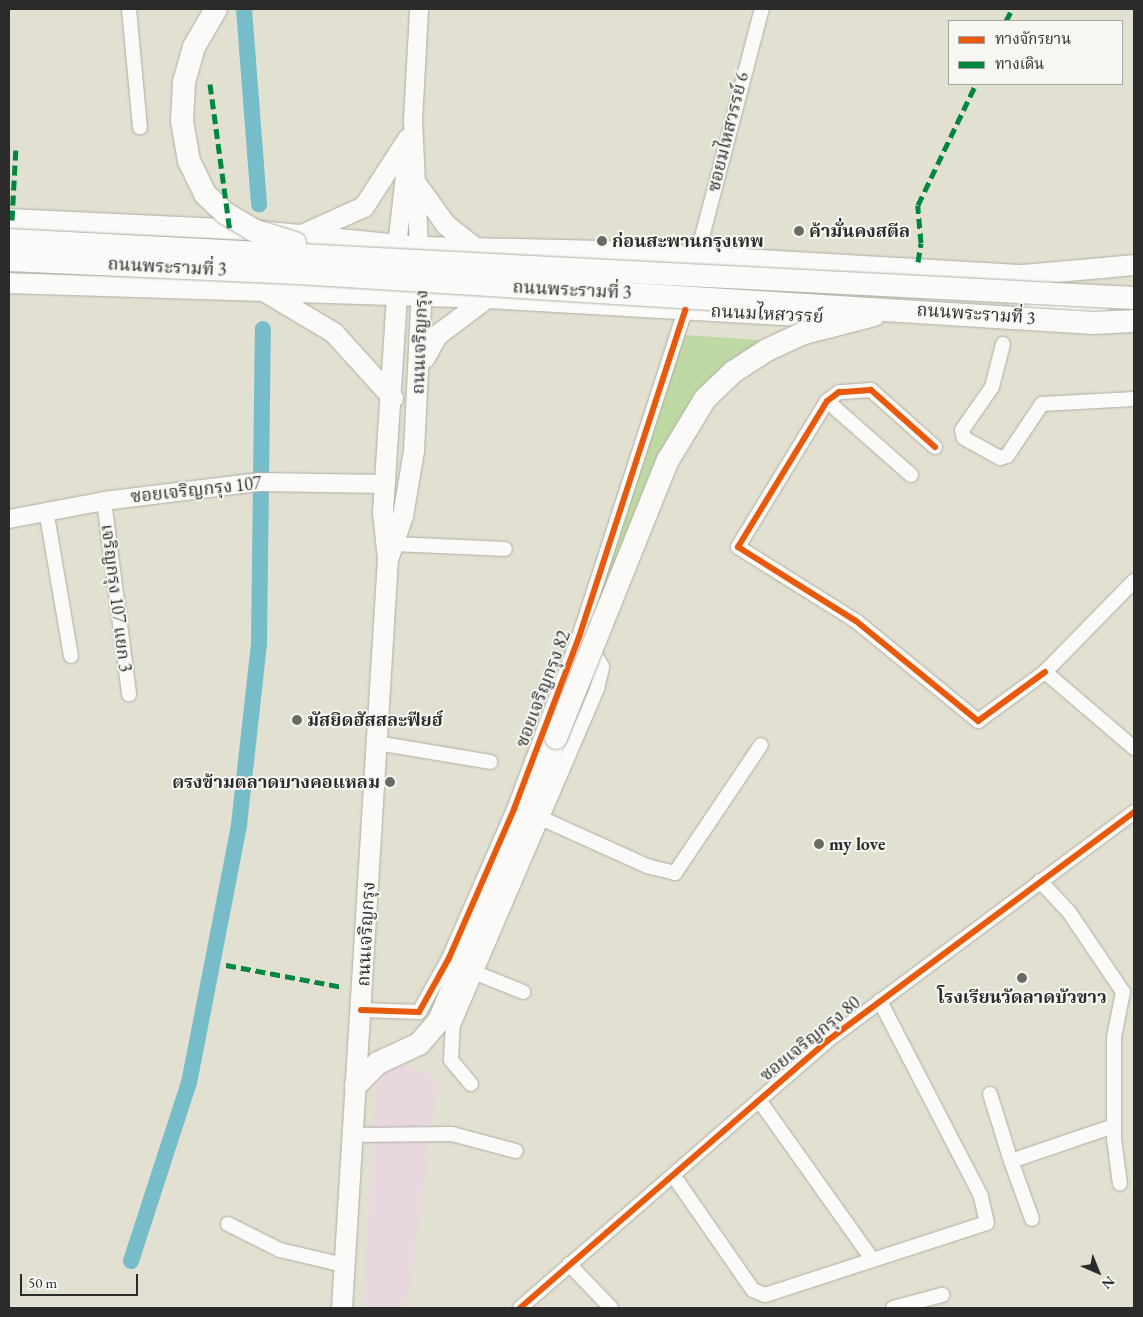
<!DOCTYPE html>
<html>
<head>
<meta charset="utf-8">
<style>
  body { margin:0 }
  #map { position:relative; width:1143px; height:1317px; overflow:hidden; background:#e2e0d1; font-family:"EB Garamond","Noto Serif Thai",serif }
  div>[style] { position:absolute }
  .built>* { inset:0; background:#e8d8de }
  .green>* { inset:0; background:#bfd9a5 }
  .canal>* { height:16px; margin:-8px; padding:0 8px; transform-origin:8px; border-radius:8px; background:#76bcc9 }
  .roads { filter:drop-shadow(0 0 1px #afada4) drop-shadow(0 0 1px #afada4) }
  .minor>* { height:14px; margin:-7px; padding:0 7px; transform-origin:7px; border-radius:7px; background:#fbfaf8 }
  .tertiary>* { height:18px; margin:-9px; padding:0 9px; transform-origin:9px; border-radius:9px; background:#fbfaf8 }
  .secondary>* { height:20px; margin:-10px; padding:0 10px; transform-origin:10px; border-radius:10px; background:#fbfaf8 }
  .primary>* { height:22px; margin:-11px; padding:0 11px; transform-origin:11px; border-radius:11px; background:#fbfaf8 }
  .bridges { filter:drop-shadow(0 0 1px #afada4) drop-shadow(0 0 1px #afada4) }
  .primary-bridge>* { height:22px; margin:-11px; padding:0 11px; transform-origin:11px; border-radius:11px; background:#fbfaf8 }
  .quiet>* { height:5px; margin-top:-2.5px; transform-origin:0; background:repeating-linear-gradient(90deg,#00873e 0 10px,transparent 0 15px) }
  .cycleway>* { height:6px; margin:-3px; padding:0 3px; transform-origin:3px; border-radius:3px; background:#e8590c }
  .dots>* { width:14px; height:14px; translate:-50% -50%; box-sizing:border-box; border:2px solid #f6f6f2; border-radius:50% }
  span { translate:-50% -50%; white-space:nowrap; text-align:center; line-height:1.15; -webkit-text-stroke:4px #f6f6f2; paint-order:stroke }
  .street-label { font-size:18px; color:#2b2b2b }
  .poi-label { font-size:18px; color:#2b2b2b; font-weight:700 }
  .left { translate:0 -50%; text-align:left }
  .right { translate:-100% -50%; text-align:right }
  .frame { position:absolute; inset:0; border:10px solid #2b2b2b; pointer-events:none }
  .legend { position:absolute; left:948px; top:20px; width:175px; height:65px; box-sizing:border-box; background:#f6f6f2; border:1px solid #a5a5a2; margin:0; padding:6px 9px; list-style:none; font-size:15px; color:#2b2b2b }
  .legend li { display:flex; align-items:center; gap:10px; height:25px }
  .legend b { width:25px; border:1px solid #a5a5a2 }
  .north { position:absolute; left:1073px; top:1247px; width:50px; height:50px; -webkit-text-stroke:4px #f6f6f2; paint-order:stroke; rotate:136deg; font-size:14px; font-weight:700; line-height:20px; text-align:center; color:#2b2b2b }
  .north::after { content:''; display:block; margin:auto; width:18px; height:22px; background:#2b2b2b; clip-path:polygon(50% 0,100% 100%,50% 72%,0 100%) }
  .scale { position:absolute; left:20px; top:1274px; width:118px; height:22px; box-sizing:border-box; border:2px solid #2b2b2b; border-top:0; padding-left:6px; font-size:15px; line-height:18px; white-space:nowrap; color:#2b2b2b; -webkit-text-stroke:4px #f6f6f2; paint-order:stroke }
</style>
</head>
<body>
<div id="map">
  <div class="built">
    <div style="clip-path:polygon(399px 1063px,438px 1078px,412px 1269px,405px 1308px,363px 1308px,377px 1077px)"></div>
  </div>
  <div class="green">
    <div style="clip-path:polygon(684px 335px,759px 340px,747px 373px,710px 399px,586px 636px)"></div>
  </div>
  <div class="canal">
    <div style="left:244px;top:9px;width:196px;rotate:85.6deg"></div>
    <div style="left:131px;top:1261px;width:187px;rotate:-72deg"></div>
    <div style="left:189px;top:1083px;width:263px;rotate:-79deg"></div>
    <div style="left:239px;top:825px;width:182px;rotate:-83.7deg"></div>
    <div style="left:259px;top:644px;width:315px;rotate:-89.3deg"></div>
  </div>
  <div class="roads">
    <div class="minor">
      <div style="left:129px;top:9px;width:119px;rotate:84.7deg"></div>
      <div style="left:697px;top:256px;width:255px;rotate:-75.3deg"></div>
      <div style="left:1003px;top:344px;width:44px;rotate:104.3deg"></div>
      <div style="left:992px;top:387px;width:52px;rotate:124.9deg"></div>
      <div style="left:962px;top:430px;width:8px;rotate:76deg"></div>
      <div style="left:964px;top:438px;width:41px;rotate:29.1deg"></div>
      <div style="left:1000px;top:458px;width:7px;rotate:-16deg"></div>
      <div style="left:1007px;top:456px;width:63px;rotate:-56.1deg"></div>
      <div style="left:1042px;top:404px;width:92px;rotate:-3.1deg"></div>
      <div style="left:827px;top:401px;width:112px;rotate:41.4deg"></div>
      <div style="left:935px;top:447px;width:86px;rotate:-138.3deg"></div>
      <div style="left:871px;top:390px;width:32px;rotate:176deg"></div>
      <div style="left:839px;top:392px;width:15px;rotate:143deg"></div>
      <div style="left:827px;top:401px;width:171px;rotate:121.4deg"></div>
      <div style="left:738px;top:547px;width:139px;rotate:32.1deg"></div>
      <div style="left:856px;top:621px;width:158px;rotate:39.3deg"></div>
      <div style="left:978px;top:721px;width:83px;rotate:-36.2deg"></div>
      <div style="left:104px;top:501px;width:195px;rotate:82.6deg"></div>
      <div style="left:46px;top:510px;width:148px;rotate:80.3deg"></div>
      <div style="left:395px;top:544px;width:110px;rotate:2.6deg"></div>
      <div style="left:1134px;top:581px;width:127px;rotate:134.4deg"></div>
      <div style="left:1045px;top:672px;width:117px;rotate:40.5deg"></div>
      <div style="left:377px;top:743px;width:115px;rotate:9.5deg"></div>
      <div style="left:543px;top:819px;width:114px;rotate:24.3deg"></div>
      <div style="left:647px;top:866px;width:29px;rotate:14deg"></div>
      <div style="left:675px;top:873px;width:154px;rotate:-56.1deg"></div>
      <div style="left:1040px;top:881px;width:42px;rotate:46.9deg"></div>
      <div style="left:1069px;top:912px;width:97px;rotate:56deg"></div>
      <div style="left:1123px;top:992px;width:46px;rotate:101.3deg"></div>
      <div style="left:1114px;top:1037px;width:102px;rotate:90deg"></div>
      <div style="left:1114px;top:1139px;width:45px;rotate:82.4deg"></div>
      <div style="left:476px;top:973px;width:51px;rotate:22deg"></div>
      <div style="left:361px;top:1010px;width:58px;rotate:2deg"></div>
      <div style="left:419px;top:1012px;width:62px;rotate:-60.9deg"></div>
      <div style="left:449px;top:958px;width:163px;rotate:-66.4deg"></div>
      <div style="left:514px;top:809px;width:184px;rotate:-69.3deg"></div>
      <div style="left:579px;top:637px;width:344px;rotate:-72deg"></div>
      <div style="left:471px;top:1084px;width:31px;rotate:-130deg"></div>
      <div style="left:451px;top:1060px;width:35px;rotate:-87deg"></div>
      <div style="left:453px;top:1025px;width:366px;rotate:-66.8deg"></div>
      <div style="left:597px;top:689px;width:23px;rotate:-77deg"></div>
      <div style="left:602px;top:667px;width:26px;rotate:-118deg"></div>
      <div style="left:990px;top:1094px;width:70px;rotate:72.6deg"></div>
      <div style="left:759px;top:1100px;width:195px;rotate:54.6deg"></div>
      <div style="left:353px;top:1135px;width:99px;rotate:-0.6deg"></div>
      <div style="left:452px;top:1134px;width:66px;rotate:14.9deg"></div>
      <div style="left:673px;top:1175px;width:140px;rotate:55.2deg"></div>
      <div style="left:753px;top:1290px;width:13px;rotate:23deg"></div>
      <div style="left:765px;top:1295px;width:233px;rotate:-18deg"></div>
      <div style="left:987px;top:1223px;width:28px;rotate:-103deg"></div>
      <div style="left:981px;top:1196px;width:220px;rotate:-117.4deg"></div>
      <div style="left:1032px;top:1219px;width:62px;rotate:-109.9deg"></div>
      <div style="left:1011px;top:1161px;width:109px;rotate:-18.8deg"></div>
      <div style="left:228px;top:1224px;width:58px;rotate:26.6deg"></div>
      <div style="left:280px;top:1250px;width:66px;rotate:13.2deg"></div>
      <div style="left:569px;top:1264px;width:61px;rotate:46.3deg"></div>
      <div style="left:520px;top:1308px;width:407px;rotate:-41deg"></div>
      <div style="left:827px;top:1041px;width:383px;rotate:-36.7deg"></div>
      <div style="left:893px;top:1308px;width:51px;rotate:-14.9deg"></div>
    </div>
    <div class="tertiary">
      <div style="left:397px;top:246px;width:108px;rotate:-83.6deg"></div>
      <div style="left:419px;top:247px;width:126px;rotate:-92.7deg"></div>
      <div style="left:413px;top:121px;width:112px;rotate:-86.9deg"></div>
      <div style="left:9px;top:519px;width:97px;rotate:-10.7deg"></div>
      <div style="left:104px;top:501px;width:155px;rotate:-7deg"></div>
      <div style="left:258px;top:482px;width:127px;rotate:0.9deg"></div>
    </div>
    <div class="secondary">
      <div style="left:418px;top:186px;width:48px;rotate:54.3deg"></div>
      <div style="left:446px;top:225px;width:39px;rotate:38deg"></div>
      <div style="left:9px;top:219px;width:250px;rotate:2.7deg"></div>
      <div style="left:259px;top:231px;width:161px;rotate:5.7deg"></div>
      <div style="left:419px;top:247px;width:185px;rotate:1.2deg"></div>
      <div style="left:604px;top:251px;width:420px;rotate:3.3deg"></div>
      <div style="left:1023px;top:275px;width:111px;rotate:-5.1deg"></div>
      <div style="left:304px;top:234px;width:66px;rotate:-24.2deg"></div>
      <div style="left:364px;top:207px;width:81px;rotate:-57.1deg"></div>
      <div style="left:9px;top:283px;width:478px;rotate:1.8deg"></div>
      <div style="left:487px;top:298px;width:361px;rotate:3.3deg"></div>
      <div style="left:267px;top:293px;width:78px;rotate:30.8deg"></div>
      <div style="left:334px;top:333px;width:88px;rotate:47.8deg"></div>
      <div style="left:1030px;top:313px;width:74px;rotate:-8.6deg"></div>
      <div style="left:425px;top:358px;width:26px;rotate:-61deg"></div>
      <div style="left:438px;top:335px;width:61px;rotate:-37.1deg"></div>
      <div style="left:389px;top:557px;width:43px;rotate:-71.1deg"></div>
      <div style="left:403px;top:516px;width:66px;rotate:-80.4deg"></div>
      <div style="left:414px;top:451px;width:166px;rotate:-87.2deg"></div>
      <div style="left:342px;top:1308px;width:750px;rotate:-86.49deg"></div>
      <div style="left:388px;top:559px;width:47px;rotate:-96.1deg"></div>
      <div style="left:383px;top:512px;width:229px;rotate:-86.3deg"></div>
    </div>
    <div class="primary">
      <div style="left:356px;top:1085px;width:31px;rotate:-45deg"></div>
      <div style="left:378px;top:1063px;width:45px;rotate:-24.9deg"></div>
      <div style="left:419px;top:1044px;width:30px;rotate:-49deg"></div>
      <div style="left:439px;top:1021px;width:306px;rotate:-67.5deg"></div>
    </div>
  </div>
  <div class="bridges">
    <div class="primary-bridge">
      <div style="left:216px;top:9px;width:44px;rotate:120.1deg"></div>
      <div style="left:194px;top:47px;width:36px;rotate:106deg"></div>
      <div style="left:184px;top:82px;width:39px;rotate:93deg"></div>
      <div style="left:182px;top:121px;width:41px;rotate:80.1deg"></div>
      <div style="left:189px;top:161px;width:37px;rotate:64deg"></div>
      <div style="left:205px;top:194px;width:28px;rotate:44deg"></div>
      <div style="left:225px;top:213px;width:33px;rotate:31deg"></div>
      <div style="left:253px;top:230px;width:44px;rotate:17.2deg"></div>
      <div style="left:9px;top:240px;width:1126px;rotate:2.95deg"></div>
      <div style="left:9px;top:260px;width:289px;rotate:2.6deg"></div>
      <div style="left:298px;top:273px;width:797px;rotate:3.6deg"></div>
      <div style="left:1093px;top:323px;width:41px;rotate:-2.8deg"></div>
      <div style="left:556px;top:738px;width:300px;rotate:-68.1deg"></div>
      <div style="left:668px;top:460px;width:71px;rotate:-58.8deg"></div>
      <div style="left:705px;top:399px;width:39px;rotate:-44deg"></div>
      <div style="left:733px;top:372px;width:40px;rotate:-32.9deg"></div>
      <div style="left:767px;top:350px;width:41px;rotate:-24.7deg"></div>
      <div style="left:804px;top:333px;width:72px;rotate:-14.4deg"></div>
    </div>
  </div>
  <div class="quiet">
    <div style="left:1006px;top:21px;width:13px;rotate:-63deg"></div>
    <div style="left:210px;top:84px;width:148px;rotate:82.3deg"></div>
    <div style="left:12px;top:220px;width:75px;rotate:-86.9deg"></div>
    <div style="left:918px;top:262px;width:19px;rotate:-81deg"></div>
    <div style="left:921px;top:243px;width:38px;rotate:-95deg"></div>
    <div style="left:918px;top:205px;width:134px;rotate:-64.4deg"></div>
    <div style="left:226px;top:965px;width:118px;rotate:10.7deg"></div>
  </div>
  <div class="cycleway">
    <div style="left:935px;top:447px;width:86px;rotate:-138.3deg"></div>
    <div style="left:871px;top:390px;width:32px;rotate:176deg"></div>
    <div style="left:839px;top:392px;width:15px;rotate:143deg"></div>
    <div style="left:827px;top:401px;width:171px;rotate:121.4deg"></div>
    <div style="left:738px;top:547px;width:139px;rotate:32.1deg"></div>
    <div style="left:856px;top:621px;width:158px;rotate:39.3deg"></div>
    <div style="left:978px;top:721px;width:83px;rotate:-36.2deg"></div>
    <div style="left:361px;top:1010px;width:58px;rotate:2deg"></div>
    <div style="left:419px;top:1012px;width:62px;rotate:-60.9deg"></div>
    <div style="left:449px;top:958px;width:163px;rotate:-66.4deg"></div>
    <div style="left:514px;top:809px;width:184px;rotate:-69.3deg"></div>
    <div style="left:579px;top:637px;width:344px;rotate:-72deg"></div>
    <div style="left:520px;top:1308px;width:407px;rotate:-41deg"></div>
    <div style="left:827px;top:1041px;width:383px;rotate:-36.7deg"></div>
  </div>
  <div class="dots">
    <div style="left:799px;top:231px;background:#6b6a65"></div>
    <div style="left:602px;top:241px;background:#6b6a65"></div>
    <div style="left:297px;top:720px;background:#6b6a65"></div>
    <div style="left:390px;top:782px;background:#6b6a65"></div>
    <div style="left:819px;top:844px;background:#6b6a65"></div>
    <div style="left:1022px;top:978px;background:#6b6a65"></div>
  </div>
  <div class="street-label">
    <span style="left:728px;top:132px;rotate:-76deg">ซอยมไหสวรรย์ 6</span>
    <span style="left:167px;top:267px;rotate:3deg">ถนนพระรามที่ 3</span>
    <span style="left:572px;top:290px;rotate:3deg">ถนนพระรามที่ 3</span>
    <span style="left:767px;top:314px;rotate:3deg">ถนนมไหสวรรย์</span>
    <span style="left:976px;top:314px;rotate:4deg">ถนนพระรามที่ 3</span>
    <span style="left:420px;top:342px;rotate:-88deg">ถนนเจริญกรุง</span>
    <span style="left:196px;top:490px;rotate:-6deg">ซอยเจริญกรุง 107</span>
    <span style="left:116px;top:598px;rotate:83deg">เจริญกรุง 107 แยก 3</span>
    <span style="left:543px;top:689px;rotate:-69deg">ซอยเจริญกรุง 82</span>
    <span style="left:366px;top:934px;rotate:-87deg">ถนนเจริญกรุง</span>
    <span style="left:810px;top:1039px;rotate:-39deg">ซอยเจริญกรุง 80</span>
  </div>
  <div class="poi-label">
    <span class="left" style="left:809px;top:231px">ค้ามั่นคงสตีล</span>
    <span class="left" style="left:612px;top:241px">ก่อนสะพานกรุงเทพ</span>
    <span class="left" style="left:307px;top:720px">มัสยิดฮัสสละฟียฮ์</span>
    <span class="right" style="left:380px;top:782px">ตรงข้ามตลาดบางคอแหลม</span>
    <span class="left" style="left:829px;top:844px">my love</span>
    <span style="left:1022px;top:997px">โรงเรียนวัดลาดบัวขาว</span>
  </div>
  <div class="frame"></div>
  <ul class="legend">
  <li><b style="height:6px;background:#e8590c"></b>ทางจักรยาน</li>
  <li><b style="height:6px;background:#00873e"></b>ทางเดิน</li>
  </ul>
  <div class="north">N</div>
  <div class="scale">50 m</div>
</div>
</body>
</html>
